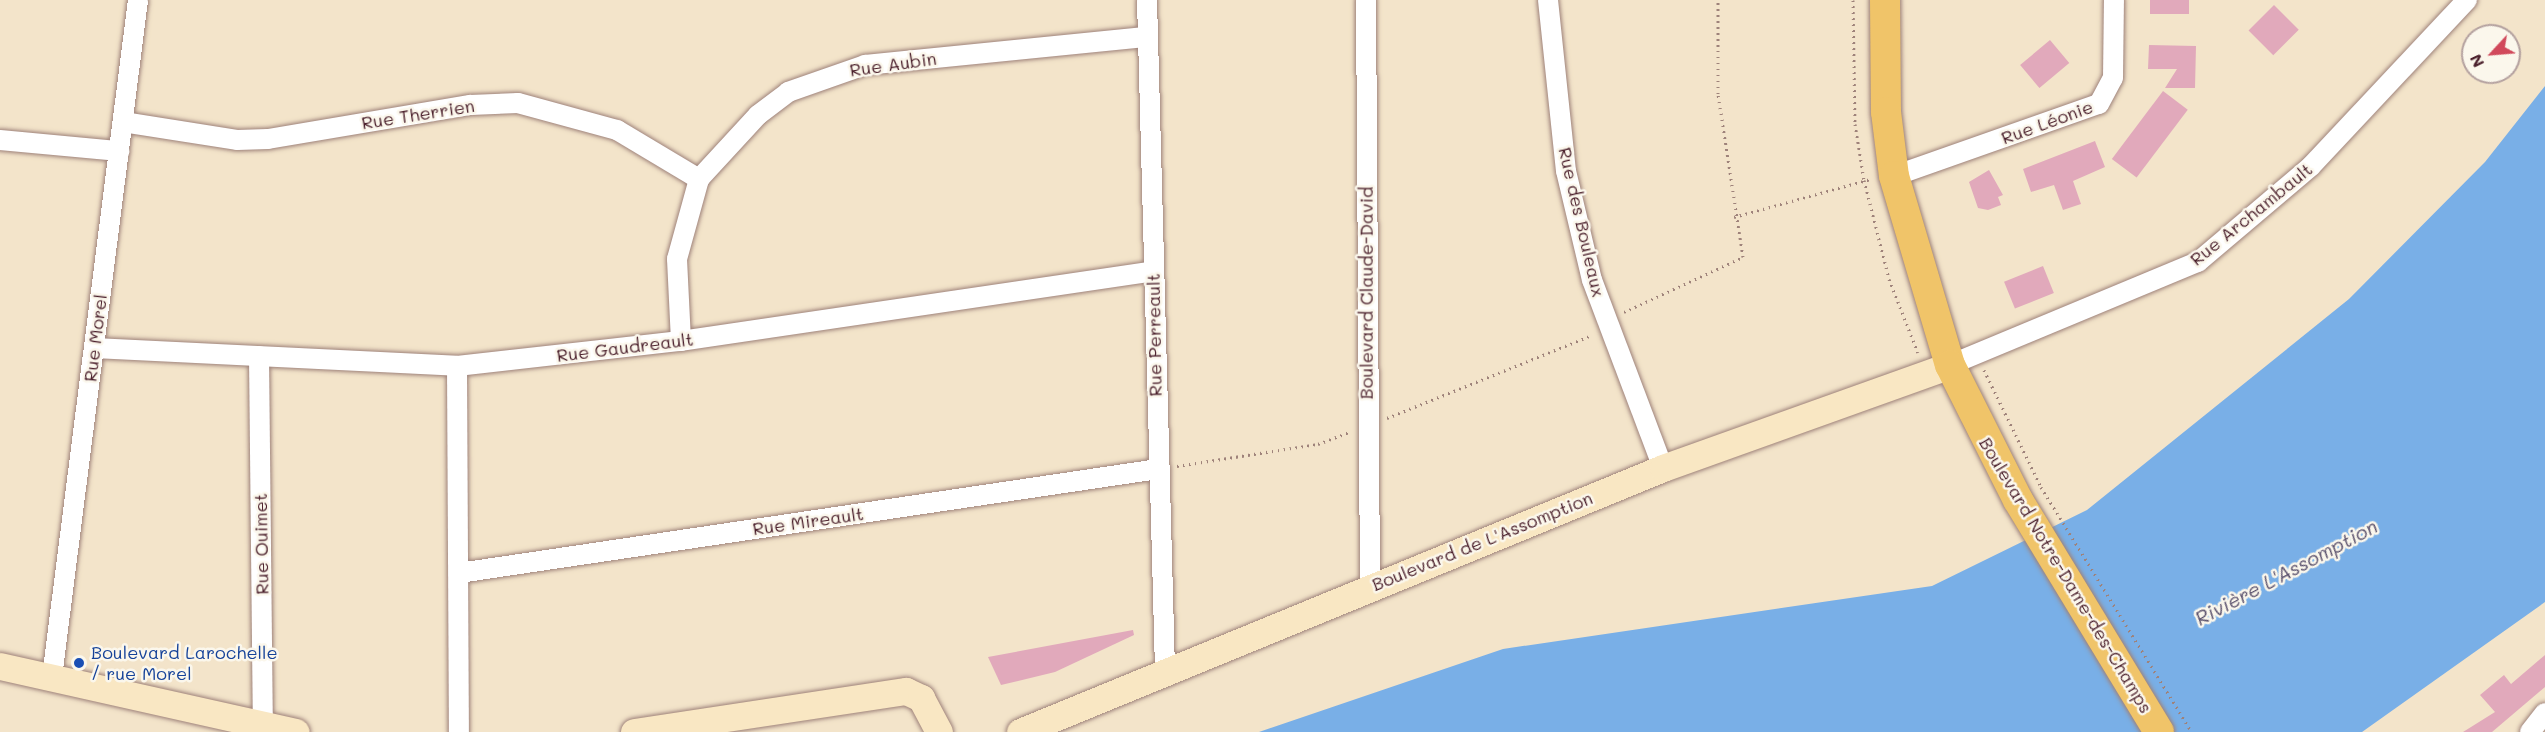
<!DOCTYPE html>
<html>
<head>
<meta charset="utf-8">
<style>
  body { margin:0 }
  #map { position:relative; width:2545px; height:732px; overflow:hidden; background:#f3e4ca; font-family:Mali,sans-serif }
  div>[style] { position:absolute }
  .water>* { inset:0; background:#79afe7 }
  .building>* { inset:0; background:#e1a9bb; transform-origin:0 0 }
  .path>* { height:3px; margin-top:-1.5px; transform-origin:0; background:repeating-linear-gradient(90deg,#9e827a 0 1.5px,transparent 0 6px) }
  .roads { filter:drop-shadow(0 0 2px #9e827a) drop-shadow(0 0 2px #9e827a) }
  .street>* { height:20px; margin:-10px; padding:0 10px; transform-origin:10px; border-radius:10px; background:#fff }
  .secondary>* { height:27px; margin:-13.5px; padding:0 13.5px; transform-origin:13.5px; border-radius:13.5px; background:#f9e7c3 }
  .primary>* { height:30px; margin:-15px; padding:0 15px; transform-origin:15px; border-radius:15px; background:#f0c469 }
  .dots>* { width:16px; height:16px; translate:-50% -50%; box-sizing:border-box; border:3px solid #fbf7ec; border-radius:50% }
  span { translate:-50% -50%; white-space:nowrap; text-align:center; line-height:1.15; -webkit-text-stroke:5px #fbf7ec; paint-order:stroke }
  .street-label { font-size:18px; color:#4a1f2b }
  .transit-label { font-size:18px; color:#164399 }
  .left { translate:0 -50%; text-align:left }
  .water-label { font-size:20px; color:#5a516d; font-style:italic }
  .north { position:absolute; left:2461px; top:24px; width:60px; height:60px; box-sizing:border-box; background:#fbf7ec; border:2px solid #b4a19f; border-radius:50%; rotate:244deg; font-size:16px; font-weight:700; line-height:24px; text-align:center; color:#4a1f2b }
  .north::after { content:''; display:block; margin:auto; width:21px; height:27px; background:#d1495b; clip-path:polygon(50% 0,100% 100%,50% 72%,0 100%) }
</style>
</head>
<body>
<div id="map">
  <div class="water">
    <div style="clip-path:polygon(2545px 86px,2545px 602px,2362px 732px,1259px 732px,1503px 649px,1932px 586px,2087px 510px,2349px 299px,2485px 162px)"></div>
  </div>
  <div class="building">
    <div style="left:2150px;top:0;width:39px;height:14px"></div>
    <div style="left:2274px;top:5px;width:35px;height:36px;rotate:45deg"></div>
    <div style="left:2050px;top:40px;width:30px;height:39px;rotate:50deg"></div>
    <div style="clip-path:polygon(2149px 45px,2196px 46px,2195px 88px,2165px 88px,2177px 69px,2148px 69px)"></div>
    <div style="left:2163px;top:91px;width:31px;height:85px;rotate:37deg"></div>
    <div style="clip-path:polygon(2095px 141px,2105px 167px,2073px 181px,2081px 204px,2063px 210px,2054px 185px,2031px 192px,2023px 169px)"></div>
    <div style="clip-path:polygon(1989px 170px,2003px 195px,1998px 197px,2001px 205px,1988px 210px,1978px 208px,1969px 182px)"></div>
    <div style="left:2043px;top:266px;width:29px;height:42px;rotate:68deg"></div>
    <div style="clip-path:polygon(1133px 630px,1134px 635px,1055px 672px,1001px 685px,988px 657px)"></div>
    <div style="clip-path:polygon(2545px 655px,2545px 687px,2492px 732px,2463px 732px,2495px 712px,2480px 695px,2504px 675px,2511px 684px)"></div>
  </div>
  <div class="path">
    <div style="left:1853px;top:0;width:124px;rotate:89.1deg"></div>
    <div style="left:1855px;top:124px;width:57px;rotate:80.9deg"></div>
    <div style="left:1864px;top:180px;width:102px;rotate:75.8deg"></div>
    <div style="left:1889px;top:279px;width:79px;rotate:68.6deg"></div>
    <div style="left:1734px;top:217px;width:142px;rotate:-15.5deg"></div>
    <div style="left:1624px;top:312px;width:131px;rotate:-24.8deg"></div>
    <div style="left:1743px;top:257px;width:165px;rotate:-98.7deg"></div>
    <div style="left:1718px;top:94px;width:94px;rotate:-90deg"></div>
    <div style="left:1984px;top:370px;width:130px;rotate:64deg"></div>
    <div style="left:2041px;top:487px;width:288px;rotate:58.4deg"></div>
    <div style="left:1387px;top:418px;width:221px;rotate:-22deg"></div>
    <div style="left:1177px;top:466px;width:143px;rotate:-8.9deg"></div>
    <div style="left:1318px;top:444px;width:34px;rotate:-21deg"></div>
  </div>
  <div class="roads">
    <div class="street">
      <div style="left:1147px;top:0;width:669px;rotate:88.46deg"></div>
      <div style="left:1366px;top:0;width:586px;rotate:89.61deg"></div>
      <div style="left:1548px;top:0;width:172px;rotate:84deg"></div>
      <div style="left:1566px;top:171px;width:112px;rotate:76.6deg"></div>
      <div style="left:1592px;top:280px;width:201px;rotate:69.3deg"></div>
      <div style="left:123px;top:122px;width:115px;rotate:9deg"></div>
      <div style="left:237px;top:140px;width:31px;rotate:-2deg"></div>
      <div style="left:268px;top:139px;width:205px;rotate:-9.6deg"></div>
      <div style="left:470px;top:105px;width:48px;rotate:-2.4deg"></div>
      <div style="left:518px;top:103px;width:103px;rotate:15.3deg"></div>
      <div style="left:617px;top:130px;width:96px;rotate:30.9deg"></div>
      <div style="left:0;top:140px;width:120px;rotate:5.3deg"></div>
      <div style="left:1894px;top:176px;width:217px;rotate:-19.4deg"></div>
      <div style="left:2099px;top:104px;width:30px;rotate:-62deg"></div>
      <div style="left:2113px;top:78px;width:78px;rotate:-89.3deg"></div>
      <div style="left:681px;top:341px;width:82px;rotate:-92.8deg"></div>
      <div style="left:677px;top:259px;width:83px;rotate:-74.6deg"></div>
      <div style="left:699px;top:179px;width:87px;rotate:-47.3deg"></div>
      <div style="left:758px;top:115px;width:38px;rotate:-37deg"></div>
      <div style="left:788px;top:92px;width:82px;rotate:-19.3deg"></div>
      <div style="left:865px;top:65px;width:284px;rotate:-5.7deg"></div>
      <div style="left:94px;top:348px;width:363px;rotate:2.8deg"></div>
      <div style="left:457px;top:366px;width:225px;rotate:-6.4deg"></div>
      <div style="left:681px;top:341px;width:477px;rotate:-8.4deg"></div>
      <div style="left:259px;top:356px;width:376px;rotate:89.4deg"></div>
      <div style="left:1950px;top:365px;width:269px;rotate:-22.6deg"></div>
      <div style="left:2198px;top:262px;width:148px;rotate:-40.3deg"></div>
      <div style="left:2311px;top:166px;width:228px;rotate:-46.8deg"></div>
      <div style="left:457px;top:366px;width:366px;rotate:89.7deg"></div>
      <div style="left:459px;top:573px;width:707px;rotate:-8.46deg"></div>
      <div style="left:52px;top:677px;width:682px;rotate:-82.76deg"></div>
      <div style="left:2530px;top:732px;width:24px;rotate:-52deg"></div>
    </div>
    <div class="secondary">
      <div style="left:0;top:666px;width:303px;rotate:12.6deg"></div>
      <div style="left:634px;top:732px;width:275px;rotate:-8.6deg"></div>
      <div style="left:906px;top:691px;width:17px;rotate:25deg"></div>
      <div style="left:921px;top:698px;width:38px;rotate:62deg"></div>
      <div style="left:1020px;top:732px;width:695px;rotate:-22.32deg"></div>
      <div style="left:1663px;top:468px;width:305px;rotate:-19.7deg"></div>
    </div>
    <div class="primary">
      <div style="left:1885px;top:0;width:112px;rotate:89.5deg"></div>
      <div style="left:1886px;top:112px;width:64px;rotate:82.9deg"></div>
      <div style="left:1894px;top:176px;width:197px;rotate:73.5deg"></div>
      <div style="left:1950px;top:365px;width:151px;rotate:63.3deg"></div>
      <div style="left:2018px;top:500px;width:271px;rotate:58.7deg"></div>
    </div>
  </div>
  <div class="dots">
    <div style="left:79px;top:663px;background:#1a4fb4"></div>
  </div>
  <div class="street-label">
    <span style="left:893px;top:64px;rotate:-8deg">Rue Aubin</span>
    <span style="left:418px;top:114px;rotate:-9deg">Rue Therrien</span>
    <span style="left:2047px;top:122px;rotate:-20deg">Rue Léonie</span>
    <span style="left:2251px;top:214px;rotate:-39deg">Rue Archambault</span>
    <span style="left:1582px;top:222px;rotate:77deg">Rue des Bouleaux</span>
    <span style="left:1366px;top:293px;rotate:-90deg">Boulevard Claude-David</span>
    <span style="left:1154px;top:335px;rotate:-91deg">Rue Perreault</span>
    <span style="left:95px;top:338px;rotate:-83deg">Rue Morel</span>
    <span style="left:625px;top:347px;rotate:-7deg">Rue Gaudreault</span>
    <span style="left:808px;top:521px;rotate:-8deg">Rue Mireault</span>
    <span style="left:1482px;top:541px;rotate:-22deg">Boulevard de L'Assomption</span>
    <span style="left:261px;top:544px;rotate:-91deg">Rue Ouimet</span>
    <span style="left:2066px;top:575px;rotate:59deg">Boulevard Notre-Dame-des-Champs</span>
  </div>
  <div class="transit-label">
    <span class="left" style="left:91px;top:663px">Boulevard Larochelle<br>/ rue Morel</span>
  </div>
  <div class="water-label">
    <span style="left:2286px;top:572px;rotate:-28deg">Rivière L'Assomption</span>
  </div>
  <div class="north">N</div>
</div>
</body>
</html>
